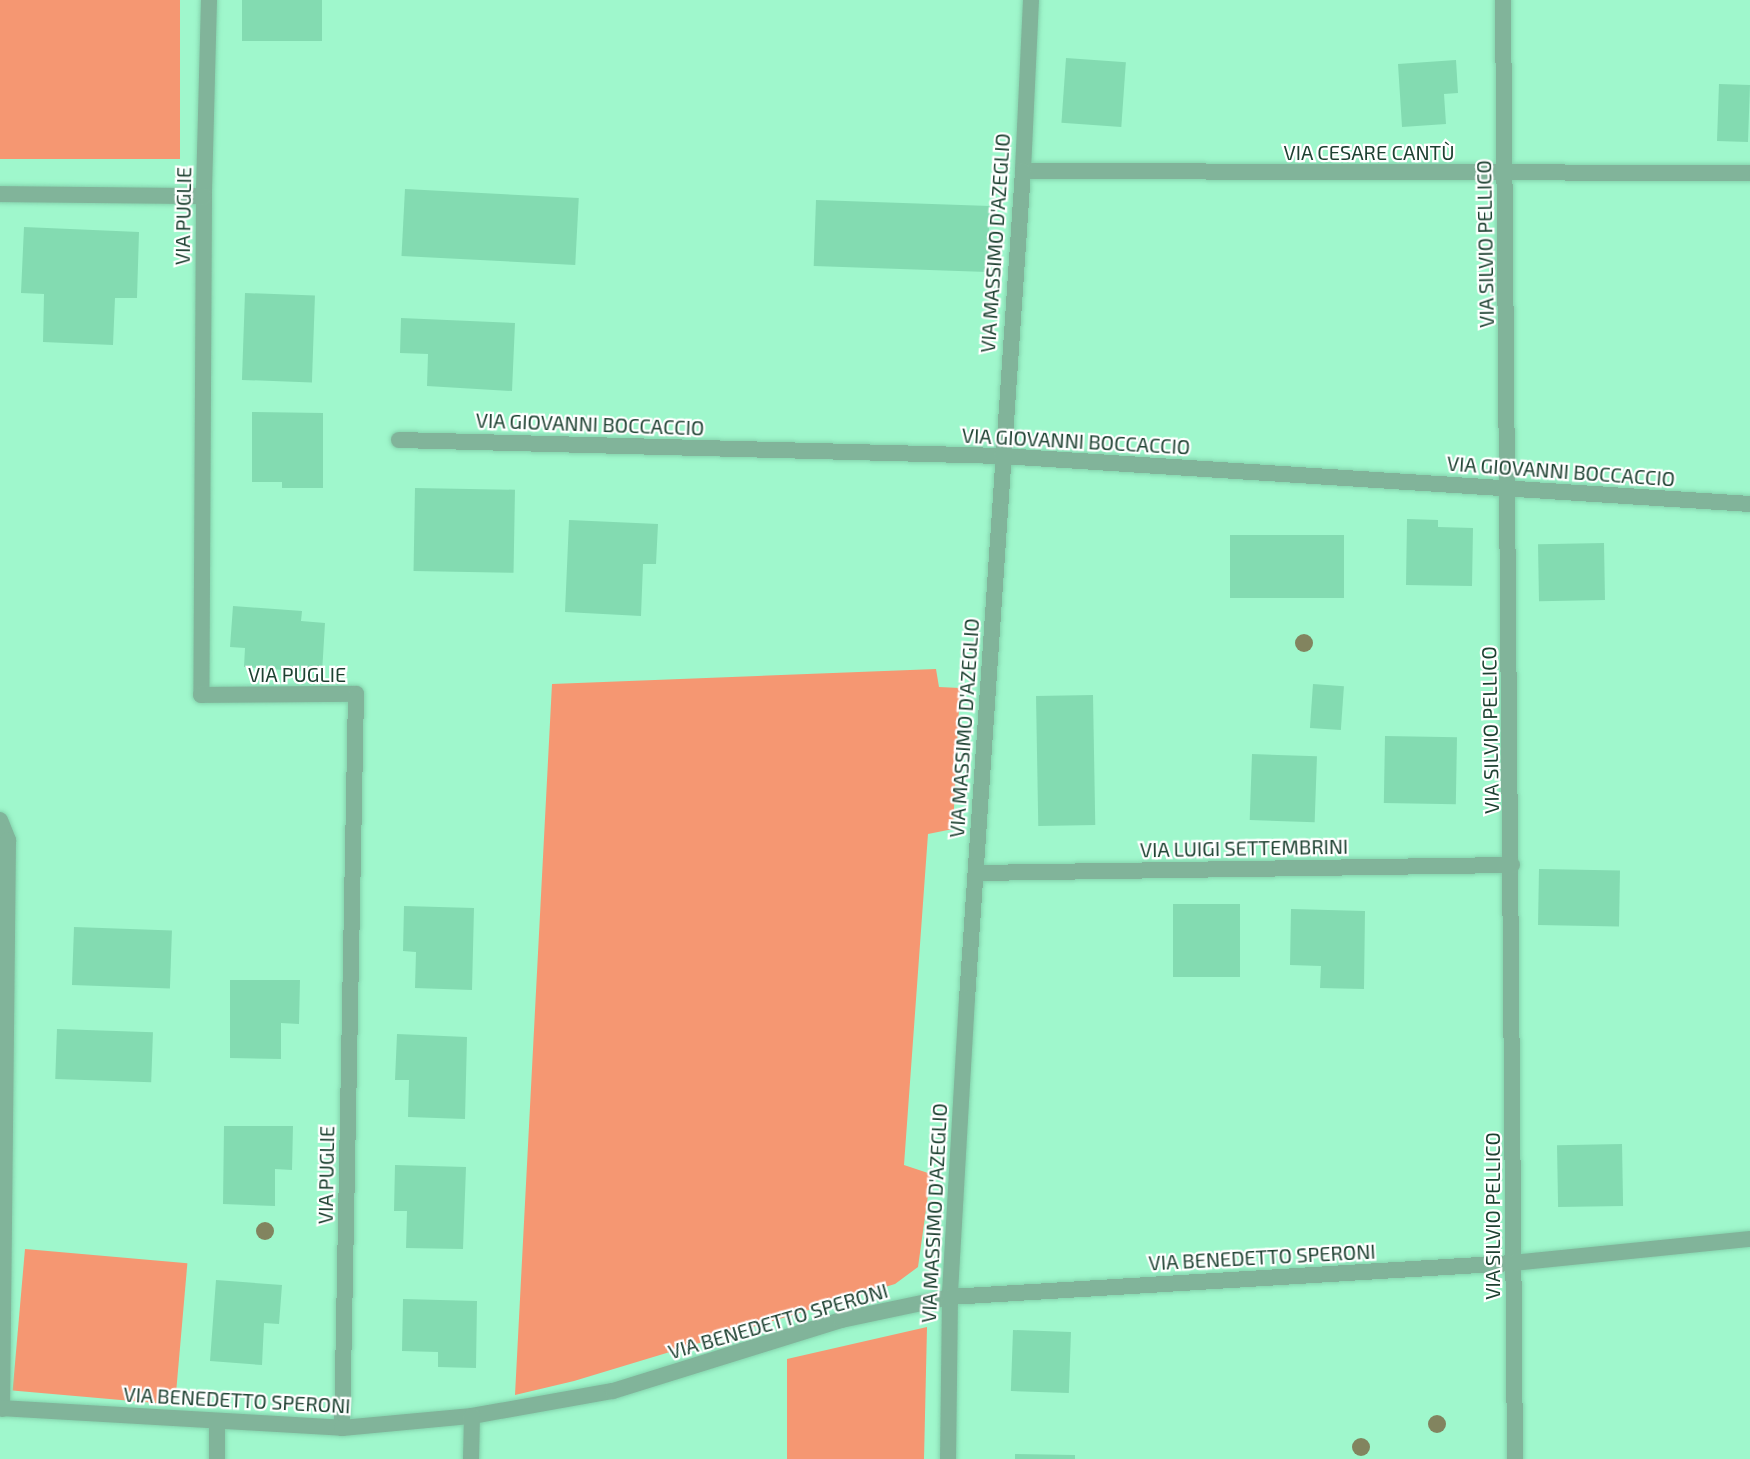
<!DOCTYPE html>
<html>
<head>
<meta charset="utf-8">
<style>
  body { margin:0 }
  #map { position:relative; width:1750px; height:1459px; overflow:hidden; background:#9ff7cc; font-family:"Exo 2",sans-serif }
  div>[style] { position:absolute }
  .green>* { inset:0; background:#f59772; transform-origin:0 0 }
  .building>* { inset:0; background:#83dbb1; transform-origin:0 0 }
  .roads { filter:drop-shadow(0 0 2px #85d3ad) drop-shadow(0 0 2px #85d3ad) }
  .minor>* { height:16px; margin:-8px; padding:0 8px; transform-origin:8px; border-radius:8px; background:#81b49a }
  .tertiary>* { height:16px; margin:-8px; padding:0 8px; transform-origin:8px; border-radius:8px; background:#81b49a }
  .trees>* { width:18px; height:18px; margin:-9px; border-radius:50%; background:#82845f }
  span { translate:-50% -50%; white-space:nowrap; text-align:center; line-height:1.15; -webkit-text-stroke:4.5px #fff; paint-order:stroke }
  .street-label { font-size:20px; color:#1d4131 }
</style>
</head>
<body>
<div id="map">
  <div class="green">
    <div style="left:0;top:0;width:180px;height:159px"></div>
    <div style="clip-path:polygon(936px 669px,939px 687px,960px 688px,953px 829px,928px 834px,904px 1165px,931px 1174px,918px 1267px,895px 1284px,574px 1381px,515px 1395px,552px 684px)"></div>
    <div style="left:25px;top:1249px;width:163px;height:142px;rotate:5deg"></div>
    <div style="clip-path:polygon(927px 1327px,924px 1459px,787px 1459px,787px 1359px)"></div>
  </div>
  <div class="building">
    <div style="left:242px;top:0;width:80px;height:41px"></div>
    <div style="left:1066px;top:58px;width:60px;height:65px;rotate:4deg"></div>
    <div style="clip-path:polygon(1456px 60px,1458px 93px,1444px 94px,1446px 124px,1402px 127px,1398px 64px)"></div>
    <div style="left:1719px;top:84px;width:31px;height:57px;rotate:2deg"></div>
    <div style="left:405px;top:189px;width:174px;height:67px;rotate:3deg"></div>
    <div style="left:816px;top:200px;width:174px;height:66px;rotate:2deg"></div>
    <div style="clip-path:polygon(24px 227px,139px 232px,137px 298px,115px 298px,113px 345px,43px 342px,44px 294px,21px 293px)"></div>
    <div style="left:245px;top:293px;width:70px;height:87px;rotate:2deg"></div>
    <div style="clip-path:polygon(401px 318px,515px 323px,512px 391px,427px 386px,428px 354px,400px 353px)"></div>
    <div style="clip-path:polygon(252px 412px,323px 413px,323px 488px,282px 488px,282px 482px,252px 482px)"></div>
    <div style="left:415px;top:488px;width:100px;height:83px;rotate:1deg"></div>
    <div style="clip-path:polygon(1407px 519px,1438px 520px,1438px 527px,1473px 528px,1472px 586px,1406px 585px)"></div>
    <div style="clip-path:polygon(569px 520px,658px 524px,656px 564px,643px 564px,641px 616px,565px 612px)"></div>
    <div style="left:1230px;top:535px;width:114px;height:63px"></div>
    <div style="left:1604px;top:543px;width:57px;height:66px;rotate:89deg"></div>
    <div style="clip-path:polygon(233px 606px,302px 611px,301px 621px,325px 623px,322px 673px,244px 667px,245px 648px,230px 647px)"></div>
    <div style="left:1313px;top:684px;width:31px;height:44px;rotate:4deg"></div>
    <div style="left:1093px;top:695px;width:130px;height:57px;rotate:89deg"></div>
    <div style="left:1385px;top:736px;width:72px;height:67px;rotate:1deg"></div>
    <div style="left:1252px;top:754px;width:65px;height:66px;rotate:2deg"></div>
    <div style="left:1539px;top:869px;width:81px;height:56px;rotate:1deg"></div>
    <div style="left:1173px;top:904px;width:67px;height:73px"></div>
    <div style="clip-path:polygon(404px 906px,474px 908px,472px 990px,415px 988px,416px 952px,403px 951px)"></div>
    <div style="clip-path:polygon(1291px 909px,1365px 911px,1364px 989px,1320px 988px,1321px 966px,1290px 965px)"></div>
    <div style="left:74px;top:927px;width:98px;height:58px;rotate:2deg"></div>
    <div style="clip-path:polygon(230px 980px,300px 980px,299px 1024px,281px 1023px,281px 1059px,230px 1058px)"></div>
    <div style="left:57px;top:1029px;width:96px;height:50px;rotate:2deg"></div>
    <div style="clip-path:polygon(397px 1034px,467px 1037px,465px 1119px,408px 1117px,409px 1080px,395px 1080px)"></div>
    <div style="clip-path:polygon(224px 1126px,293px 1126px,292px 1170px,275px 1169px,275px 1206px,223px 1204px)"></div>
    <div style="left:1622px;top:1144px;width:62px;height:65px;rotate:89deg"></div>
    <div style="clip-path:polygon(395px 1165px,466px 1167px,463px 1249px,406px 1248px,407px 1211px,394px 1211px)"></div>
    <div style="clip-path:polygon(216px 1280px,282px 1285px,279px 1324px,264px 1323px,262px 1365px,210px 1361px)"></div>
    <div style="clip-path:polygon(403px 1299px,477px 1301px,476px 1368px,438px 1367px,438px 1352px,402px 1351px)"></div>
    <div style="left:1013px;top:1330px;width:58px;height:61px;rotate:2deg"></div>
    <div style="clip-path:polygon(1015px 1454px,1075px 1455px,1075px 1459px,1015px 1459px)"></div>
  </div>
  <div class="roads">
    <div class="minor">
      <div style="left:209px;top:0;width:196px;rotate:91.5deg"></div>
      <div style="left:204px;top:196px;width:499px;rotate:90.3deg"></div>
      <div style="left:201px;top:695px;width:155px;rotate:-0.4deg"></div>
      <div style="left:356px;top:694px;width:734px;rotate:91.09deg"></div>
      <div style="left:1503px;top:0;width:1459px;rotate:89.53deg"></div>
      <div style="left:1023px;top:171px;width:727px;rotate:0.16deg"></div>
      <div style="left:0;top:194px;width:204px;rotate:0.6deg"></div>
      <div style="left:399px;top:440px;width:603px;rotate:1.52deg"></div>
      <div style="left:1002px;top:456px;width:750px;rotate:3.67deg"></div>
      <div style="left:0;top:820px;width:22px;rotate:68deg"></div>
      <div style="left:8px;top:840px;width:569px;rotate:90.6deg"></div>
      <div style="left:976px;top:873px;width:536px;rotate:-0.86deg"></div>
      <div style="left:0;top:1408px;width:343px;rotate:3.3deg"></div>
      <div style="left:342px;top:1428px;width:131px;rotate:-5.3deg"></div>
      <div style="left:472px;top:1416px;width:143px;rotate:-10.1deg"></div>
      <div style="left:613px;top:1391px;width:239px;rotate:-17.3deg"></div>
      <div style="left:841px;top:1320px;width:111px;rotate:-11.9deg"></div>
      <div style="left:950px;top:1297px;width:162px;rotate:90.7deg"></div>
      <div style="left:217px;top:1459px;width:37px;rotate:-90deg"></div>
      <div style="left:471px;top:1459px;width:43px;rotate:-88.7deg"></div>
    </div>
    <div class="tertiary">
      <div style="left:1031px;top:0;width:171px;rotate:92.7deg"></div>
      <div style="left:1023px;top:171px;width:829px;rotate:93.87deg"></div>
      <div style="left:967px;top:998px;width:299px;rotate:93.3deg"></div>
      <div style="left:950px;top:1297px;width:564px;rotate:-3.46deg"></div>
      <div style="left:1513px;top:1263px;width:238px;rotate:-5.8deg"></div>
    </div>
  </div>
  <div class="trees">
    <div style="left:1304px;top:643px"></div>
    <div style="left:265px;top:1231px"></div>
    <div style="left:1437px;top:1424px"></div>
    <div style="left:1361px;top:1447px"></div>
  </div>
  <div class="street-label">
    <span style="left:1369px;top:152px">VIA CESARE CANTÙ</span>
    <span style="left:183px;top:216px;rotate:-89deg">VIA PUGLIE</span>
    <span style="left:995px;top:243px;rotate:-86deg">VIA MASSIMO D'AZEGLIO</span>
    <span style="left:1485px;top:244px;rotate:-91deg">VIA SILVIO PELLICO</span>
    <span style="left:590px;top:424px;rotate:2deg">VIA GIOVANNI BOCCACCIO</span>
    <span style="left:1076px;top:441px;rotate:3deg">VIA GIOVANNI BOCCACCIO</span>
    <span style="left:1561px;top:471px;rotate:4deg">VIA GIOVANNI BOCCACCIO</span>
    <span style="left:297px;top:674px">VIA PUGLIE</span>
    <span style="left:964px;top:728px;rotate:-86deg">VIA MASSIMO D'AZEGLIO</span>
    <span style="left:1490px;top:730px;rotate:-91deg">VIA SILVIO PELLICO</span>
    <span style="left:1244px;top:848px;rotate:-1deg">VIA LUIGI SETTEMBRINI</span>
    <span style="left:326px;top:1175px;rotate:-89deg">VIA PUGLIE</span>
    <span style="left:934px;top:1213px;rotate:-87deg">VIA MASSIMO D'AZEGLIO</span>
    <span style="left:1492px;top:1216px;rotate:-90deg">VIA SILVIO PELLICO</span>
    <span style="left:1262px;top:1257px;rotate:-3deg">VIA BENEDETTO SPERONI</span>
    <span style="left:778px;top:1321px;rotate:-16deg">VIA BENEDETTO SPERONI</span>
    <span style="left:237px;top:1400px;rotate:3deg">VIA BENEDETTO SPERONI</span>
  </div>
</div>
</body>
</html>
